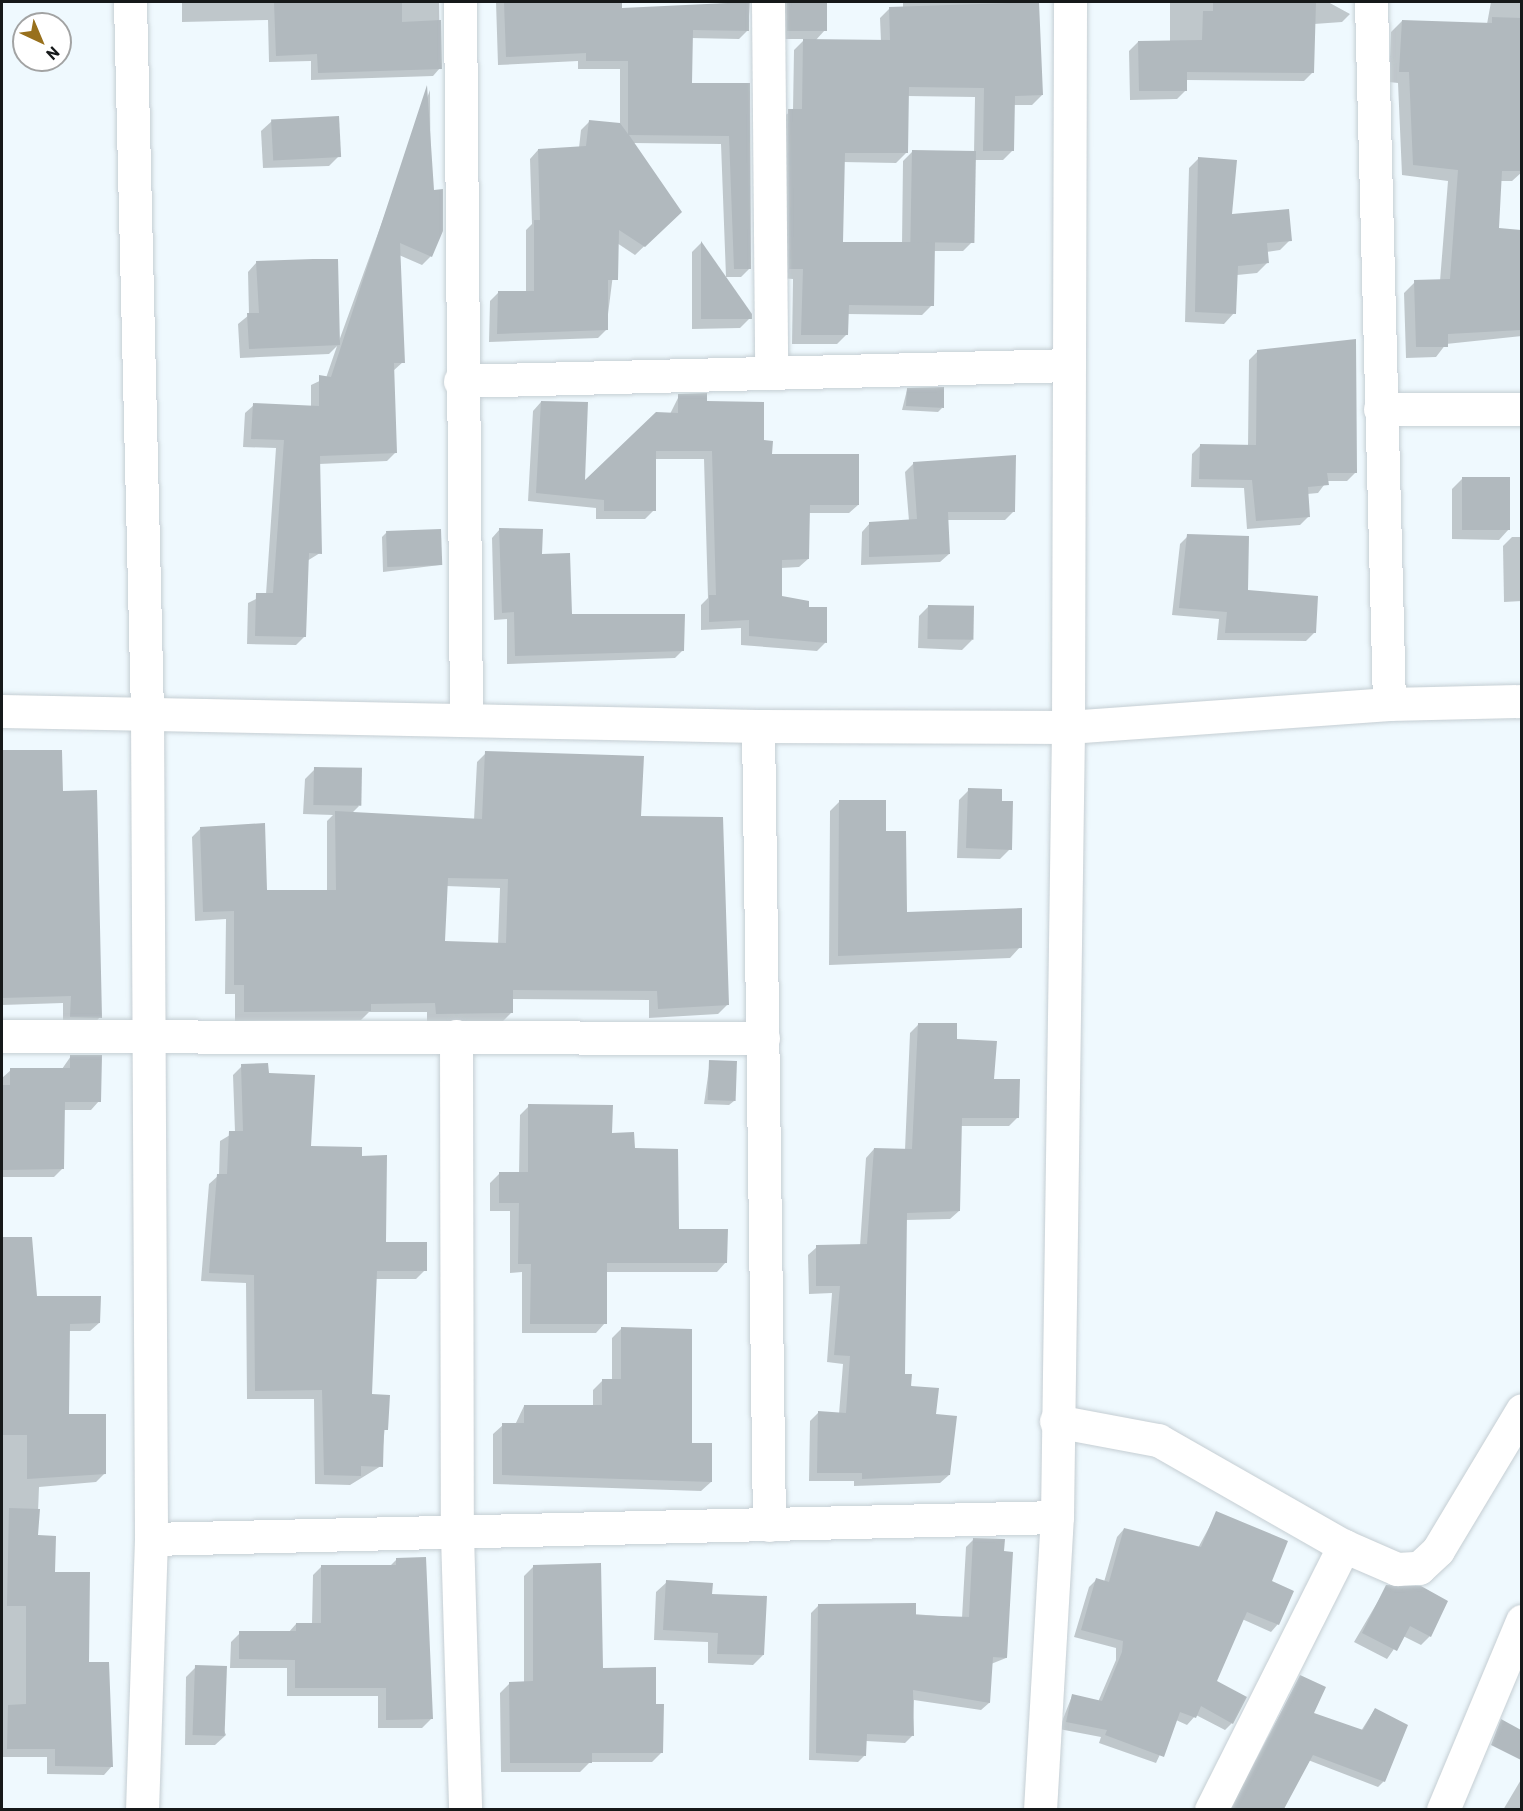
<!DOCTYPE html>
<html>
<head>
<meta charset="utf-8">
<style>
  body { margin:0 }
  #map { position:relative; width:1523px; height:1811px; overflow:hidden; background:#eff9fe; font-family:Barlow,sans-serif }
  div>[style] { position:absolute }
  .shadow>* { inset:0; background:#0003 }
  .building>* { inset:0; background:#b1b9be; transform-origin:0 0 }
  .roads { filter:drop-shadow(0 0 2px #c5ced3) drop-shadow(0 0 2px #c5ced3) }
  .minor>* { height:33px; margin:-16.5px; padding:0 16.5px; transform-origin:16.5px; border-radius:16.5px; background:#fff }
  span { translate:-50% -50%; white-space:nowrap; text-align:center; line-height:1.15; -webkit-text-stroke:4.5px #fff; paint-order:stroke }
  .frame { position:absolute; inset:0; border:3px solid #16191a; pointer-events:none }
  .north { position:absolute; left:12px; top:12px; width:60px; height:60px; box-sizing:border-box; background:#fff; border:2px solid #a2a3a3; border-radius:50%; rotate:136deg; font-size:16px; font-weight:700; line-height:24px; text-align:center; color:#16191a }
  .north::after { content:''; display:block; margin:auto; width:21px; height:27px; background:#98701c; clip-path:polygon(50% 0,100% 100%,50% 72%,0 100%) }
</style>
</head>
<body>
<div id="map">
  <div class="shadow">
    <div style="clip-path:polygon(182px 2px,439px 2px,440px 68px,433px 76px,311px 80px,311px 61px,269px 62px,268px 20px,182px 22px)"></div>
    <div style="clip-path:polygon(496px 2px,620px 2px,620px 10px,750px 2px,748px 30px,739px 39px,691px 38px,690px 84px,748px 84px,750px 268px,741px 277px,726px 277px,721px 144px,632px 143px,680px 212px,635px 255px,617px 243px,606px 330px,598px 338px,489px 342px,490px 301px,498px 293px,526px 293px,526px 230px,532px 224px,530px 159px,538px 150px,579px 148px,581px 130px,589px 122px,620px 124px,620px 69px,578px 69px,578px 61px,498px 65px)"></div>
    <div style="clip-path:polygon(evenodd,776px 2px,826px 2px,825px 30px,815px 41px,881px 42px,880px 18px,890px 8px,903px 8px,903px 2px,1037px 2px,1042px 95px,1032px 105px,1013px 105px,1013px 150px,1003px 160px,974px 160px,973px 241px,963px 251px,933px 251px,932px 305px,922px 315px,847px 314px,847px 334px,837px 344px,792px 344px,793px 279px,780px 278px,778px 120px,793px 110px,794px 50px,805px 39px,779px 39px,776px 2px,907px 96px,975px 97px,974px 153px,913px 151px,903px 161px,902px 244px,841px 243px,843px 162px,896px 163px,906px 153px,907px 96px)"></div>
    <div style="clip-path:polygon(1170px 2px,1328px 2px,1350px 14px,1342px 22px,1314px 24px,1313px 72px,1304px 81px,1186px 80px,1186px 90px,1177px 99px,1130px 100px,1129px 51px,1138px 42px,1170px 42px)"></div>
    <div style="clip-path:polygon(1491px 2px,1522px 2px,1522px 172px,1512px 181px,1500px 181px,1497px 232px,1522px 231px,1522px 336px,1446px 344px,1436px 357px,1406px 358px,1404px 293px,1415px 282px,1440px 281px,1448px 181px,1402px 175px,1398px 83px,1389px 82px,1391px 32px,1402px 21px,1487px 24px)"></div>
    <div style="clip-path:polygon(430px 90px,431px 256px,422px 265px,399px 255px,403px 362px,393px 371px,395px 453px,387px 461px,319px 464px,320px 553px,307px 561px,305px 636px,296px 645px,247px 644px,248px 603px,266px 594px,276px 448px,243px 447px,245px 413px,254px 405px,311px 407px,311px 385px,326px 378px,337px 346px,329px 354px,240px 358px,238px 324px,249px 315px,248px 272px,257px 262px,339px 341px)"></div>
    <div style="clip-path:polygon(272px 121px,339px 156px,329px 166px,263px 168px,261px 131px)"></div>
    <div style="clip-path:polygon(1199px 158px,1231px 216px,1290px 240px,1280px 250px,1266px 252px,1267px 263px,1257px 273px,1237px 275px,1234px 313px,1224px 324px,1185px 322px,1189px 168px)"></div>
    <div style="clip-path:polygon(701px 243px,750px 318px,740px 328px,692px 329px,692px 252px)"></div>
    <div style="clip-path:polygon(1258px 351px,1356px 472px,1347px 481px,1327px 481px,1318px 493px,1307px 494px,1309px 516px,1300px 525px,1247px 529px,1244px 488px,1191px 487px,1192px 454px,1201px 445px,1248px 446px,1249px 360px)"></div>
    <div style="clip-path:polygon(907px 390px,942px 408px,938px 412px,902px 410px)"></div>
    <div style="clip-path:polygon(679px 396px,705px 403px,763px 442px,770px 455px,858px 505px,849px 513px,808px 513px,808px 559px,799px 567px,781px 568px,781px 597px,807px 609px,826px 609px,825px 643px,817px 651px,741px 645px,741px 628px,701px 630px,701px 605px,708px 598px,704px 459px,654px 459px,654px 510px,645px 519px,596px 519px,596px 508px,528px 501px,533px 411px,541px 402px,584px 484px,670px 414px)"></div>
    <div style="clip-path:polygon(914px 463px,1014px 511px,1005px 520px,947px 520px,949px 554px,940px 562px,861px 565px,862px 532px,870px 523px,909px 521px,905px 472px)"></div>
    <div style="clip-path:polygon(1462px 479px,1509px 529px,1499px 540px,1452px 539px,1452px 489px)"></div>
    <div style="clip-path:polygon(500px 529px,540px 555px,571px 616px,683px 650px,675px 658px,507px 664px,507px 619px,494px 620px,492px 538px)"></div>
    <div style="clip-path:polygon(386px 533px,440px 565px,383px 572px,382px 537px)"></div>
    <div style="clip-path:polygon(1188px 536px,1246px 591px,1314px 633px,1306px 641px,1217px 640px,1219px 619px,1172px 615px,1180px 544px)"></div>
    <div style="clip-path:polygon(1512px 537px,1522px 537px,1522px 601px,1504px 602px,1503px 546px)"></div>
    <div style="clip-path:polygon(929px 606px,972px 640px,962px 650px,918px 648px,919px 616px)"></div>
    <div style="clip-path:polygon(2px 752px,61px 752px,62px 793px,100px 1017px,93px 1025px,63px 1025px,63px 1003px,2px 1005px)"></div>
    <div style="clip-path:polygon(evenodd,486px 753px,640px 817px,727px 1005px,718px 1014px,649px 1018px,649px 1000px,512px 999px,512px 1012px,503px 1021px,427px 1022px,427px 1012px,369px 1012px,361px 1020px,235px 1021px,235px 994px,225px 994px,226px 919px,195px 921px,192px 837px,201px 828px,265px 891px,327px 891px,327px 821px,333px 815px,303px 814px,305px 779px,315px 769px,359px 806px,352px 813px,474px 820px,477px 762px,486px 753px,446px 886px,500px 888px,498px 944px,443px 943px,446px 886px)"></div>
    <div style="clip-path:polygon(969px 790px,1001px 803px,1010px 849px,1000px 859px,957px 858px,959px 800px)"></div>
    <div style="clip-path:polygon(840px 801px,885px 832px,906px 913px,1020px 947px,1010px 958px,829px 965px,830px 811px)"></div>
    <div style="clip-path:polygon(918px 1025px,956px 1040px,993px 1080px,1017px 1118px,1009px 1126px,960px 1126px,959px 1211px,950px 1219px,906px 1220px,903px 1375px,934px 1415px,949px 1475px,940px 1483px,854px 1486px,854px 1481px,809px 1481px,810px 1421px,818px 1413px,839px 1414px,843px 1364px,827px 1362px,832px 1293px,809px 1294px,808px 1255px,817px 1247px,860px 1246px,866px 1158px,874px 1149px,905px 1150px,910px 1033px)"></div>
    <div style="clip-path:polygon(71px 1056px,99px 1101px,91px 1110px,64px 1110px,62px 1169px,54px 1177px,2px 1177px,2px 1078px,11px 1070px,62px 1069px)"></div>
    <div style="clip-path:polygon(710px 1062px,734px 1101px,729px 1105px,704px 1104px)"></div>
    <div style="clip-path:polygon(242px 1066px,268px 1074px,309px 1148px,361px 1157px,384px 1244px,425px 1270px,416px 1279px,375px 1279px,371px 1396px,388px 1396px,381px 1466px,350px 1485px,315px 1484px,314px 1399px,247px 1399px,246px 1283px,201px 1281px,209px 1184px,219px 1175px,220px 1141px,235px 1132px,233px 1075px)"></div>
    <div style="clip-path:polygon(529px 1106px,610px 1135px,633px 1149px,678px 1230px,726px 1262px,717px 1272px,605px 1272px,605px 1323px,596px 1333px,522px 1333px,522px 1272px,510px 1273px,510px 1211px,490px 1211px,490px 1183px,499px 1174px,519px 1174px,520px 1115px)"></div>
    <div style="clip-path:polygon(2px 1239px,31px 1239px,36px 1297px,99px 1323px,90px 1331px,68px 1331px,68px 1416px,105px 1473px,96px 1482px,39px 1487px,37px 1537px,88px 1664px,112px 1766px,104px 1775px,47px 1774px,47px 1757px,2px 1757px)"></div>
    <div style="clip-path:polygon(621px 1329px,711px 1482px,701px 1491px,493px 1484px,493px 1434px,503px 1425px,515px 1425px,524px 1406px,593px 1407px,593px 1390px,603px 1380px,612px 1381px,612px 1338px)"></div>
    <div style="clip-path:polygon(1217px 1513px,1270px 1582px,1278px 1624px,1271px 1632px,1242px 1619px,1215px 1682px,1232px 1723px,1225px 1730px,1196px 1715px,1187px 1725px,1176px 1720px,1156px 1763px,1099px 1743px,1101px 1737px,1059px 1729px,1072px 1696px,1098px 1702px,1116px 1660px,1116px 1648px,1074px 1637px,1089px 1587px,1096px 1580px,1104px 1582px,1117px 1537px,1124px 1529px,1198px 1548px)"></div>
    <div style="clip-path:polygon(974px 1539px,1006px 1658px,991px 1664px,989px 1703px,981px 1710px,914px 1700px,912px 1736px,905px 1743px,866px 1741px,865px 1755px,858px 1762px,809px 1760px,811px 1613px,818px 1606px,962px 1618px,966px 1547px)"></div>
    <div style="clip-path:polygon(397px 1559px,431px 1719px,422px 1728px,378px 1728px,378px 1696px,287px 1696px,287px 1668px,230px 1668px,231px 1642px,240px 1633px,288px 1633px,296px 1624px,312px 1624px,313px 1575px,322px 1566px,390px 1566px)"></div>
    <div style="clip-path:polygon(534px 1566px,602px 1669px,654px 1706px,662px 1752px,652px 1762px,590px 1762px,580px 1772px,501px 1772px,500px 1693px,510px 1683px,524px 1683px,524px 1576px)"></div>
    <div style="clip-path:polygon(667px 1582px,710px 1596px,763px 1655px,753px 1665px,708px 1663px,708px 1642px,654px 1640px,656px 1592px)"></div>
    <div style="clip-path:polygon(1387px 1586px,1430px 1636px,1421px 1645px,1403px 1636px,1387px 1659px,1354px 1642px)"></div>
    <div style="clip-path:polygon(196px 1667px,226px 1735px,215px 1745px,185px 1745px,186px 1677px)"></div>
    <div style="clip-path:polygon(1300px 1677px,1312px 1714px,1361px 1731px,1375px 1709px,1384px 1781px,1378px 1787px,1308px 1760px,1275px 1784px,1261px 1810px,1229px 1810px)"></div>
    <div style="clip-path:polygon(1522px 1778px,1522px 1810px,1503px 1810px)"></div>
  </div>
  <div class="building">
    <div style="clip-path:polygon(274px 2px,402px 3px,402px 22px,441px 20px,442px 69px,318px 73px,317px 54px,276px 56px)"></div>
    <div style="clip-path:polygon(504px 2px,622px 2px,622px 8px,749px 2px,749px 31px,693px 30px,692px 83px,750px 83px,751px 269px,734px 269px,729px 136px,629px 135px,682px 212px,645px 247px,619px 230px,618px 280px,608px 280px,608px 330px,497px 334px,498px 291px,534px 291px,534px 220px,540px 220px,538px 149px,586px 146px,589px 120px,620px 123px,628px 134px,628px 61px,586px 61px,586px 53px,506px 57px)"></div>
    <div style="left:787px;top:2px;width:40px;height:29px"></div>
    <div style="clip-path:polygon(1039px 2px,1043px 95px,1015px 96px,1014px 151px,983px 151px,984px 88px,909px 87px,908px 153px,845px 153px,843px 242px,935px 242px,934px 306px,849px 305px,848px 335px,801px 335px,803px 269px,789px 269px,788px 109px,802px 109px,803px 39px,890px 40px,889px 7px)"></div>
    <div style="clip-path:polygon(1213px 2px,1316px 2px,1314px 73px,1187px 72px,1187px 91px,1139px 91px,1138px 41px,1202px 40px,1203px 11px,1213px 11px)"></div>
    <div style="clip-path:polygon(1492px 17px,1521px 18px,1521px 171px,1502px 171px,1499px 228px,1521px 230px,1521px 330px,1448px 334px,1448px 347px,1416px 347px,1414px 280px,1450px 279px,1458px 170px,1413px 165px,1409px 72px,1399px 72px,1402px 20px,1492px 23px)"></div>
    <div style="clip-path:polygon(427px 85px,434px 190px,443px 189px,443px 231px,432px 257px,400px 243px,405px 363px,394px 363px,397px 453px,320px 456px,322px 554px,309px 553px,306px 637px,255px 636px,256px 593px,273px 593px,284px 440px,251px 439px,253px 403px,319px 406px,319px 375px,331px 377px)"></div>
    <div style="left:339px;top:116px;width:41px;height:68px;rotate:87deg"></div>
    <div style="left:912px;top:150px;width:64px;height:92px;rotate:1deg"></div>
    <div style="clip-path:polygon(1198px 157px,1237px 160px,1232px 214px,1289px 209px,1292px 241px,1267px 243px,1269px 263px,1238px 266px,1236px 314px,1195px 312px)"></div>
    <div style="clip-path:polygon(701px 241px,752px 314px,752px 319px,701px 319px)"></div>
    <div style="clip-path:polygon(313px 259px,338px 259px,340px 345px,249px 349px,247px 313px,259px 313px,256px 261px)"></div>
    <div style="clip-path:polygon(1356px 339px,1357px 473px,1327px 473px,1329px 485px,1308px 487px,1310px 517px,1256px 521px,1252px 480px,1199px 479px,1200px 444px,1256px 445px,1257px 350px)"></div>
    <div style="clip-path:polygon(944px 387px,944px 408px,906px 406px,907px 388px)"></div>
    <div style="clip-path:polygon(707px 393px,707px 401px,764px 402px,764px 440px,773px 441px,772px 454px,859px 454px,859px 505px,810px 505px,809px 559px,782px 560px,782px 596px,809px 601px,809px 607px,827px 607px,827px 643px,749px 636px,749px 620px,709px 622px,709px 595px,716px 595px,712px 451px,656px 451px,656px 511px,604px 511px,604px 500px,536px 493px,541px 401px,588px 402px,585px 480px,656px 412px,678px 413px,678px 394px)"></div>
    <div style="clip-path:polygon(1016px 455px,1015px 512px,948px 512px,950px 554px,869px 557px,869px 522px,917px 519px,913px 462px)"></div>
    <div style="left:1510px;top:477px;width:53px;height:48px;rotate:90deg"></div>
    <div style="clip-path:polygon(499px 528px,543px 529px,542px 554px,570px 553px,572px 614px,685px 614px,684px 651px,515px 656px,514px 612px,502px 613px)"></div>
    <div style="left:441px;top:529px;width:36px;height:55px;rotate:88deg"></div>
    <div style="clip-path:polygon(1187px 534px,1249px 536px,1248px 590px,1318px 596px,1316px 633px,1225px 633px,1227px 612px,1179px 608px)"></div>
    <div style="left:928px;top:605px;width:46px;height:34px;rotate:1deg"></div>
    <div style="clip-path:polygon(2px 750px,62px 750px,63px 791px,97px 790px,102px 1018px,70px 1017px,71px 996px,2px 998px)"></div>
    <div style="clip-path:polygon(evenodd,485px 751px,644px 756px,641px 816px,723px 817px,729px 1005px,658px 1009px,657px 991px,513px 990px,513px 1013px,436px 1014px,435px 1003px,371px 1004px,371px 1011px,244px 1012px,244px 985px,234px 985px,234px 911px,203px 912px,200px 827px,265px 823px,267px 890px,336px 890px,335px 811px,482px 819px,485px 751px,448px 878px,508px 879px,506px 943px,445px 941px,448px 878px)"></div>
    <div style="left:314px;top:767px;width:48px;height:38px;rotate:1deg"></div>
    <div style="clip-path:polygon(968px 788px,1002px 789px,1002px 801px,1013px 801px,1012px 850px,966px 848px)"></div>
    <div style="clip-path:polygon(839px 800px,886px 800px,886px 831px,906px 831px,907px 912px,1022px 908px,1022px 948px,838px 956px)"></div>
    <div style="clip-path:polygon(918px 1023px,957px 1023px,957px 1039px,997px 1041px,994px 1079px,1020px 1079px,1019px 1118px,962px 1118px,960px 1211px,907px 1213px,905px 1374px,912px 1374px,911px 1386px,939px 1388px,936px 1414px,957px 1416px,950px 1475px,862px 1479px,862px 1473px,817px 1473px,818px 1411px,846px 1413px,850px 1356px,834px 1355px,840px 1286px,816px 1286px,816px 1245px,867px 1244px,874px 1148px,912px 1149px)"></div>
    <div style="clip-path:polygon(70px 1055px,102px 1055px,101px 1102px,65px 1102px,64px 1169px,2px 1170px,3px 1085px,10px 1085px,10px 1068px,70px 1068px)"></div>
    <div style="left:709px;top:1060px;width:28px;height:40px;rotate:2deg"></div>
    <div style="clip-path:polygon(268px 1063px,269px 1073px,315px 1075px,311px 1146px,362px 1147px,362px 1156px,387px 1155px,386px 1242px,427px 1242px,427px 1271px,377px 1271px,372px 1394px,390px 1395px,388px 1430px,384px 1430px,383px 1467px,361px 1466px,361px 1476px,324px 1475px,322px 1390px,255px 1391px,254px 1275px,209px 1273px,217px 1174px,227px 1174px,229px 1131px,243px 1131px,241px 1064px)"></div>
    <div style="clip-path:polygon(528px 1104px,613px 1105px,612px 1133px,634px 1132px,635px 1148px,678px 1149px,679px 1229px,728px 1229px,727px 1263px,607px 1263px,607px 1324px,530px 1324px,531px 1264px,518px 1264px,519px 1203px,499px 1203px,499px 1172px,528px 1172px)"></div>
    <div style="clip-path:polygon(2px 1237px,32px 1237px,37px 1296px,101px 1296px,100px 1323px,70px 1324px,69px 1414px,106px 1414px,106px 1474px,27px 1479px,27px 1435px,3px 1435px)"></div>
    <div style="clip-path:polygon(621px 1327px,692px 1329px,692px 1443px,712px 1443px,712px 1482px,502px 1475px,502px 1423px,524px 1423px,524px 1405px,602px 1405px,602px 1379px,621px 1379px)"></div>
    <div style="clip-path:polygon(9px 1508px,40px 1509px,38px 1535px,56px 1536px,55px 1572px,90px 1572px,89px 1662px,109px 1662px,113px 1767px,55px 1766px,55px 1749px,7px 1749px,8px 1705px,26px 1704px,26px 1606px,7px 1606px)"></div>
    <div style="clip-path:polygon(1216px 1511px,1288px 1541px,1272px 1581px,1294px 1591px,1279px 1625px,1247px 1612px,1217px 1681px,1247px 1697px,1233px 1724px,1201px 1706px,1196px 1718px,1180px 1712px,1164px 1757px,1105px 1735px,1107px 1730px,1066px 1722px,1072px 1694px,1102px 1701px,1122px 1652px,1123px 1641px,1081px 1630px,1096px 1578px,1109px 1582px,1124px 1528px,1201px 1547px)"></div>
    <div style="clip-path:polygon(973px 1538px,1005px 1539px,1004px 1551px,1013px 1552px,1007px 1658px,993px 1657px,990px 1703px,913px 1690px,914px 1736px,867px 1734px,866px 1756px,816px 1753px,818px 1604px,916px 1603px,916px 1615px,969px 1617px)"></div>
    <div style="clip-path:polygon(426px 1557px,433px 1719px,386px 1720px,386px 1688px,295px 1688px,295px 1660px,239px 1659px,239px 1631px,296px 1631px,296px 1623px,321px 1623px,321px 1565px,396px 1565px,396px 1558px)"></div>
    <div style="clip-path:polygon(601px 1563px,603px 1668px,656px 1667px,656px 1704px,664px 1704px,663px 1753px,592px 1753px,592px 1763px,510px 1763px,509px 1682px,533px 1681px,533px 1565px)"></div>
    <div style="clip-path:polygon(666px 1580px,713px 1583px,712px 1594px,767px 1596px,764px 1655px,717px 1654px,718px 1633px,663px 1630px)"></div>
    <div style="clip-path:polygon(1386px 1585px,1421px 1586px,1448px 1601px,1431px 1637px,1410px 1626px,1397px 1651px,1362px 1633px)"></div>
    <div style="left:195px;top:1665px;width:32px;height:70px;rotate:2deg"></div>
    <div style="clip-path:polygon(1300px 1675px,1326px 1687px,1314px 1713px,1363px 1730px,1375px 1708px,1408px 1725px,1385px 1782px,1313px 1755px,1284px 1809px,1232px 1809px)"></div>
    <div style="clip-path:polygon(1501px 1719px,1521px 1730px,1521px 1760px,1491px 1745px)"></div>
  </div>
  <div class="roads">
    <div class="minor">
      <div style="left:130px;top:2px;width:711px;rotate:88.63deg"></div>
      <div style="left:147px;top:713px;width:826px;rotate:89.72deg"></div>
      <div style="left:151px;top:1539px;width:271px;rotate:91.9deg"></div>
      <div style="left:460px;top:2px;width:716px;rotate:89.52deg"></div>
      <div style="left:768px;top:2px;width:371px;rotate:89.5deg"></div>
      <div style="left:1371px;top:2px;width:702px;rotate:88.53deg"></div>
      <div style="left:460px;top:381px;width:609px;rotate:-1.5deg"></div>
      <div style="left:1380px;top:409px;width:142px"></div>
      <div style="left:2px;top:711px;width:756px;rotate:1.14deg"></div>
      <div style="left:758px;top:726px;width:310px;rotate:0.2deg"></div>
      <div style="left:1068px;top:727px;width:322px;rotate:-4.1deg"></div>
      <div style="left:1389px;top:704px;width:133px;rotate:-1.3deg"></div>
      <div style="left:758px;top:726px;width:799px;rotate:89.21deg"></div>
      <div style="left:2px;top:1036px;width:761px;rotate:0.15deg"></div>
      <div style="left:456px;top:1036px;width:499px;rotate:89.9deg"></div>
      <div style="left:457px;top:1535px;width:275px;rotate:88.3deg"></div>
      <div style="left:1056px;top:1421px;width:104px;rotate:10.6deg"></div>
      <div style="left:1158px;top:1440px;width:214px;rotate:29.7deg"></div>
      <div style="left:1344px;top:1546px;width:58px;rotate:23.5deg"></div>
      <div style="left:1397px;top:1569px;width:22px;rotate:-3deg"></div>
      <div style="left:1419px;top:1568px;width:26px;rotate:-43deg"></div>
      <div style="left:1438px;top:1550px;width:163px;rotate:-59deg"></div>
      <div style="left:151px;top:1539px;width:906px;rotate:-1.39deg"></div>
      <div style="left:1040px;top:1810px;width:293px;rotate:-86.7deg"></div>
      <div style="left:1057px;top:1517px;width:790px;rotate:-89.2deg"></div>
      <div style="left:1068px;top:727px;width:725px;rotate:-89.84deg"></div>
      <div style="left:1211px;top:1810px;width:296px;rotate:-63.3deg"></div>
      <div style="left:1443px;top:1810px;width:205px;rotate:-67.3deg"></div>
    </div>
  </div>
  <div class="frame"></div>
  <div class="north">N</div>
</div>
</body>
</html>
